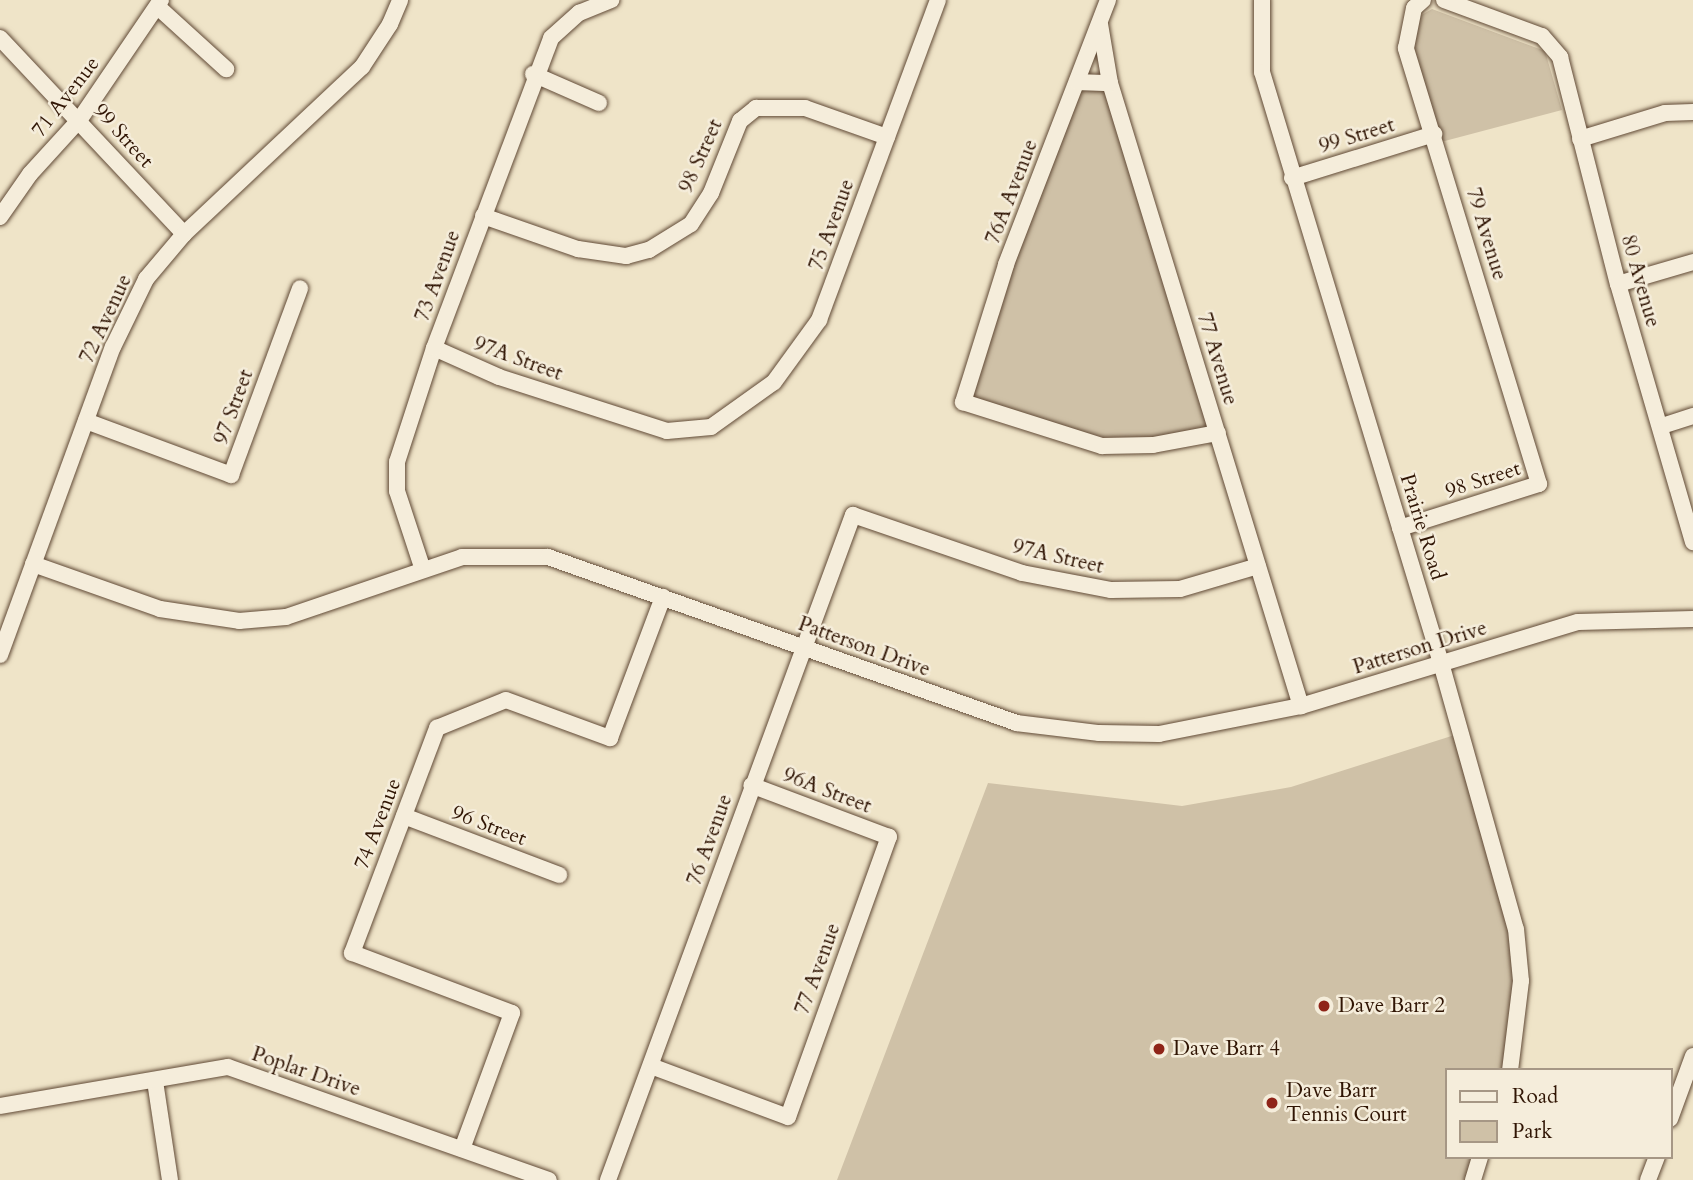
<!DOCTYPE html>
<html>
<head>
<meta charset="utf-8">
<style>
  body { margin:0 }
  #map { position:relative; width:1693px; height:1180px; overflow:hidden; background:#efe4c8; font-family:Cardo,serif }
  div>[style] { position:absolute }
  .green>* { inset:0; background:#cfc1a7 }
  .roads { filter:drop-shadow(0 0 2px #604935) drop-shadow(0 0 2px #604935) }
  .minor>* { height:16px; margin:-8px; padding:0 8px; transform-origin:8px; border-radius:8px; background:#f5eddb }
  .dots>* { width:19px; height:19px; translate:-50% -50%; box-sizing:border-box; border:4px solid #f5eddb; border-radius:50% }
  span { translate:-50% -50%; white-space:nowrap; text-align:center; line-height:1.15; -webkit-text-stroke:5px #f5eddb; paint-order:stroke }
  .street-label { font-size:21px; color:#301504 }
  .poi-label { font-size:21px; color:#301504 }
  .left { translate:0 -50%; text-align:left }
  .legend { position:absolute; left:1445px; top:1068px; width:228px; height:91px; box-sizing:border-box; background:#f5eddb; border:2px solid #a69785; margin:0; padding:9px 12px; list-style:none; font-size:21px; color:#301504 }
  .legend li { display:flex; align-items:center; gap:14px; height:35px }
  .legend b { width:35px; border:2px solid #a69785 }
</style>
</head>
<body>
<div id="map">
  <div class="green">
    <div style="clip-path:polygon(1432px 9px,1545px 51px,1562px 110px,1441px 142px,1413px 49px,1418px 17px)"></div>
    <div style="clip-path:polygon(1077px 82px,1110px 83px,1218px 433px,1102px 446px,963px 402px)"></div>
    <div style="clip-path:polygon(1461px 733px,1517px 932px,1510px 1070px,1446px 1070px,1446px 1157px,1485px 1157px,1477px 1180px,837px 1180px,988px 783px,1182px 806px,1291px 787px)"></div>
  </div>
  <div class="roads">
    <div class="minor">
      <div style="left:1108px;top:0;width:284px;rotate:111.1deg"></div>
      <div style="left:1006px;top:265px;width:144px;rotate:107.4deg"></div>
      <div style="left:963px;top:402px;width:146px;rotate:17.6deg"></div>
      <div style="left:1102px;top:446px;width:51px;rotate:-1.1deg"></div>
      <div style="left:1153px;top:445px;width:66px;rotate:-10.5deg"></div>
      <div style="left:1262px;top:0;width:72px;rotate:90deg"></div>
      <div style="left:1262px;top:72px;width:618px;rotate:73.15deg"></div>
      <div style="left:1441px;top:663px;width:276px;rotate:74.3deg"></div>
      <div style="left:1516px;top:929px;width:52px;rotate:84.5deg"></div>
      <div style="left:1521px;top:981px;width:90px;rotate:97deg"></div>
      <div style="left:1444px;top:0;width:104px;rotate:20.2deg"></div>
      <div style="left:1542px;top:36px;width:28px;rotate:49deg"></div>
      <div style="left:1560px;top:57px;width:234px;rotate:75.7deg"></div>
      <div style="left:1618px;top:284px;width:269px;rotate:73.8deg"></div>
      <div style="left:159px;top:8px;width:91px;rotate:42.3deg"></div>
      <div style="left:1100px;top:24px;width:60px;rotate:80.4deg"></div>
      <div style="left:1110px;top:83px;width:652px;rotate:72.96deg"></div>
      <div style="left:0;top:38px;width:269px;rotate:46.8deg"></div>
      <div style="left:533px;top:74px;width:72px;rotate:23.7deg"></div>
      <div style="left:1077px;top:82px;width:33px;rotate:2deg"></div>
      <div style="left:1580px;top:139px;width:89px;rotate:-17deg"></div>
      <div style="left:1665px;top:113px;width:28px;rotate:-2deg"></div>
      <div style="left:1292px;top:178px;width:149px;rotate:-17.2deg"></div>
      <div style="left:483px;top:216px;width:101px;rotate:19.2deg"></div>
      <div style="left:578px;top:249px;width:49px;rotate:8.3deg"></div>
      <div style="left:626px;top:256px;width:24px;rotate:-15deg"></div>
      <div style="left:649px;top:250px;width:49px;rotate:-31.8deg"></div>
      <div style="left:691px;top:224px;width:37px;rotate:-57deg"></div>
      <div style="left:711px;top:193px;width:78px;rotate:-68.1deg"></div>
      <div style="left:740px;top:121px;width:21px;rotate:-39deg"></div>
      <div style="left:756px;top:108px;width:49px"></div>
      <div style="left:805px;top:108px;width:87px;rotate:19.5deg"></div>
      <div style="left:0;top:217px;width:52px;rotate:-55.1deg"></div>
      <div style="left:30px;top:174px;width:74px;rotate:-47.7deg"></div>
      <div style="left:80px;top:119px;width:144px;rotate:-55.8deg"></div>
      <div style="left:1618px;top:284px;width:78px;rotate:-16.3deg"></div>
      <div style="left:434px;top:348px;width:71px;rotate:24deg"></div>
      <div style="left:499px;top:377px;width:176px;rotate:17.8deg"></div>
      <div style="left:667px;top:431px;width:44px;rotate:-5.2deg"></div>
      <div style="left:711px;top:427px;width:77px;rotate:-35.5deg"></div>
      <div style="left:774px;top:382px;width:77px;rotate:-54deg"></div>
      <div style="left:819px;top:320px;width:341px;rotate:-69.6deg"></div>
      <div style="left:86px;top:421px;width:155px;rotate:20.4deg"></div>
      <div style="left:231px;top:475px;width:199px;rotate:-69.7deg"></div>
      <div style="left:1662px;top:426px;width:33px;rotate:-18deg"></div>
      <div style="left:1400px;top:528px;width:146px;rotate:-17.6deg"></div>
      <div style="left:1539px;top:484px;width:456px;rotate:-107deg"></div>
      <div style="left:1406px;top:48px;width:41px;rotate:-78.7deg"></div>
      <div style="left:1414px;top:8px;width:12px;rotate:-42deg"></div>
      <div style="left:33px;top:564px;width:135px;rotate:19.5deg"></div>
      <div style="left:160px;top:609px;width:80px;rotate:8.6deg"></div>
      <div style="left:239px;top:621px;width:47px;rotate:-4.9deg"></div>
      <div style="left:286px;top:617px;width:186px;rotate:-18.8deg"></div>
      <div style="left:462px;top:557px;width:86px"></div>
      <div style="left:548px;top:557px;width:497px;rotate:19.5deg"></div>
      <div style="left:1016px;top:723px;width:84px;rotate:6.9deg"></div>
      <div style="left:1099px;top:733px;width:60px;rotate:1deg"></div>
      <div style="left:1159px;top:734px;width:145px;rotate:-11.2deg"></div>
      <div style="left:1301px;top:706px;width:289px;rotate:-16.9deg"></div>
      <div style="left:1578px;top:622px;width:115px;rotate:-1.5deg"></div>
      <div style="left:423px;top:570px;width:83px;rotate:-108.2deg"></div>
      <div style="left:397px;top:491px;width:29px;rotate:-90deg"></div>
      <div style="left:397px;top:462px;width:120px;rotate:-72deg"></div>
      <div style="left:434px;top:348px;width:331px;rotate:-69.3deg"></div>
      <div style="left:551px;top:38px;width:38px;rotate:-42deg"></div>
      <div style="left:579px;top:13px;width:35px;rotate:-22deg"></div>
      <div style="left:0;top:655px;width:328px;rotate:-69.9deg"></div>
      <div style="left:113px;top:347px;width:76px;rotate:-64.1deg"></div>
      <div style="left:146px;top:279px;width:59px;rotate:-49.8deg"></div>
      <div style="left:184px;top:234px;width:244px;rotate:-43.2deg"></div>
      <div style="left:362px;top:67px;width:51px;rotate:-56.9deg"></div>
      <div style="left:390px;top:24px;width:26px;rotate:-67deg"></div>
      <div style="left:404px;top:816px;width:166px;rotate:20.8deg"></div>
      <div style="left:651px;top:1066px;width:146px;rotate:20.4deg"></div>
      <div style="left:788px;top:1117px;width:298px;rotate:-70.2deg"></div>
      <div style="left:889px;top:837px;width:147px;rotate:-159.4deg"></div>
      <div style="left:155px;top:1081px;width:100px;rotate:81.4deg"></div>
      <div style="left:0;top:1106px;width:231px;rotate:-9.7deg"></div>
      <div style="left:228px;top:1067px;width:340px;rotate:19.4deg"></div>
      <div style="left:1670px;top:1119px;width:67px;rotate:-69.9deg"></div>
      <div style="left:462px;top:1149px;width:145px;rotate:-69.8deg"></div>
      <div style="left:512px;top:1013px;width:171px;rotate:-159.4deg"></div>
      <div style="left:352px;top:953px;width:241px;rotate:-69.3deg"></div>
      <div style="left:437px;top:728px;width:74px;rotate:-22.1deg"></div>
      <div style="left:506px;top:700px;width:111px;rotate:20.1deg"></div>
      <div style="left:610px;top:738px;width:151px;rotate:-69.4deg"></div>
      <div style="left:608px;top:1180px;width:709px;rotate:-69.78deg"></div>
      <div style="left:853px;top:515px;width:179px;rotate:18.9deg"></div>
      <div style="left:1022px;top:573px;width:91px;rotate:10.8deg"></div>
      <div style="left:1111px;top:590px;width:69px;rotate:-0.8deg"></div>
      <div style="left:1180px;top:589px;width:81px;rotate:-16.4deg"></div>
      <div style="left:1473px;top:1180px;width:24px;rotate:-73deg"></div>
      <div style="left:1648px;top:1180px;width:25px;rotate:-69deg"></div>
    </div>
  </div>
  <div class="dots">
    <div style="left:1324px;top:1006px;background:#8f2418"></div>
    <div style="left:1159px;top:1049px;background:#8f2418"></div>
    <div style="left:1272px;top:1103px;background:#8f2418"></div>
  </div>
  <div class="street-label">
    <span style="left:66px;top:97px;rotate:-52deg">71 Avenue</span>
    <span style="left:123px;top:136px;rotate:48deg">99 Street</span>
    <span style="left:1357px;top:136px;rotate:-17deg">99 Street</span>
    <span style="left:701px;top:156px;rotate:-66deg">98 Street</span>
    <span style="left:1012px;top:192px;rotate:-69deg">76A Avenue</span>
    <span style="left:832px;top:225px;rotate:-70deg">75 Avenue</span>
    <span style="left:1486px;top:234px;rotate:73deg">79 Avenue</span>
    <span style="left:438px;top:276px;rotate:-70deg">73 Avenue</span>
    <span style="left:1640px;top:281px;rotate:74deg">80 Avenue</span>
    <span style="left:106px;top:319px;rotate:-65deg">72 Avenue</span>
    <span style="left:518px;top:359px;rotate:20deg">97A Street</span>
    <span style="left:1217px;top:359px;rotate:73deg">77 Avenue</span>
    <span style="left:234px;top:407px;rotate:-70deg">97 Street</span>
    <span style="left:1483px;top:480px;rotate:-18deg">98 Street</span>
    <span style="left:1422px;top:527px;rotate:73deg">Prairie Road</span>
    <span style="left:1058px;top:557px;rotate:13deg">97A Street</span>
    <span style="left:864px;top:647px;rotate:20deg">Patterson Drive</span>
    <span style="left:1420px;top:648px;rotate:-17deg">Patterson Drive</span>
    <span style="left:827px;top:791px;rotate:21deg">96A Street</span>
    <span style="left:378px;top:824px;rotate:-69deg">74 Avenue</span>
    <span style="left:489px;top:826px;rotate:21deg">96 Street</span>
    <span style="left:710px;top:840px;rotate:-70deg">76 Avenue</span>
    <span style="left:818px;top:969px;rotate:-70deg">77 Avenue</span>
    <span style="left:306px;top:1072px;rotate:19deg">Poplar Drive</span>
  </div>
  <div class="poi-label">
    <span class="left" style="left:1338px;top:1006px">Dave Barr 2</span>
    <span class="left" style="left:1173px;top:1049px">Dave Barr 4</span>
    <span class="left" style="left:1286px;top:1103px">Dave Barr<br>Tennis Court</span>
  </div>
  <ul class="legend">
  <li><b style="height:9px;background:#f5eddb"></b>Road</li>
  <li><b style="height:19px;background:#cfc1a7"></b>Park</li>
  </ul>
</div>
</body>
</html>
